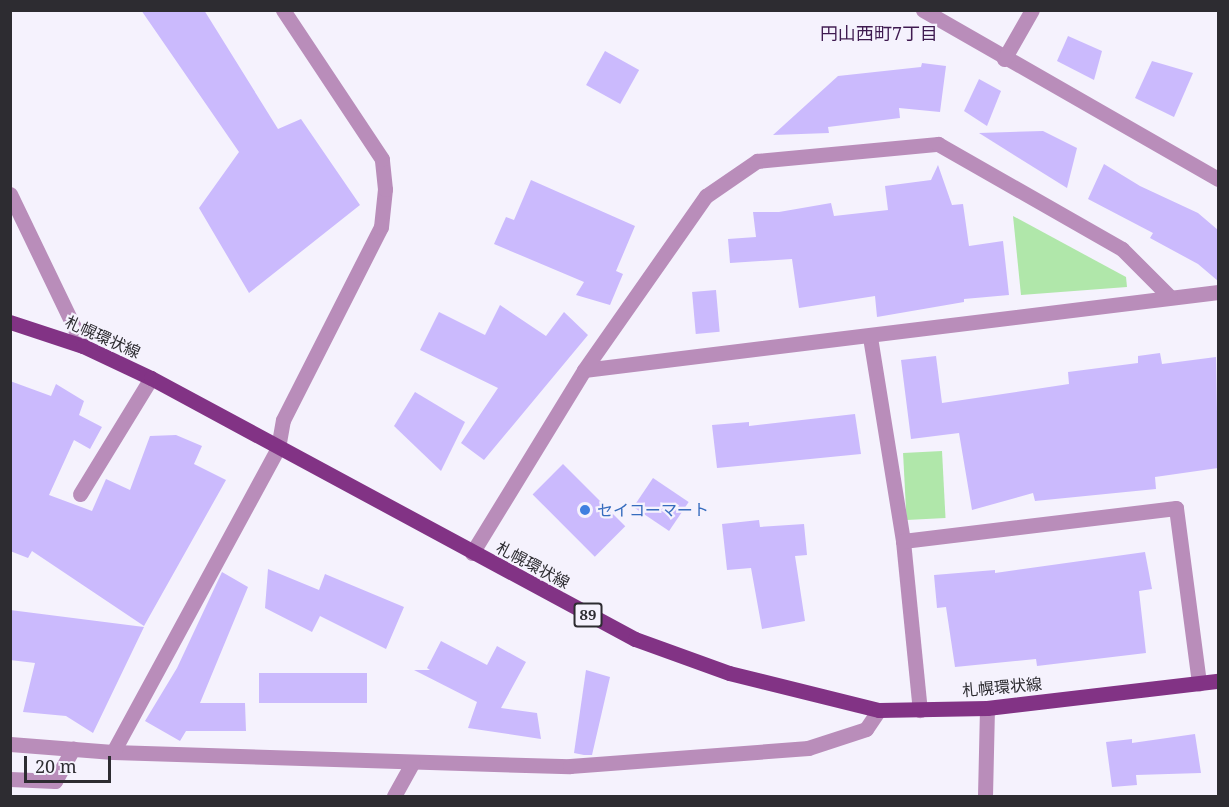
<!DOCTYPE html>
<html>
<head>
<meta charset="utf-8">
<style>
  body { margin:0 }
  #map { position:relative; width:1229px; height:807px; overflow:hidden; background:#f5f2fd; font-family:"Noto Serif","Noto Sans JP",serif }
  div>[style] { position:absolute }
  .green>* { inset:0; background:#b0e7aa; transform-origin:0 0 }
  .building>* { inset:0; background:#cbbafd; transform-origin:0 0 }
  .service>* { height:15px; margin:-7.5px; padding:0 7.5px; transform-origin:7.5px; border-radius:7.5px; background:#b98dba }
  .minor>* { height:15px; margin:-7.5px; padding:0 7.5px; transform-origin:7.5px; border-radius:7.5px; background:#b98dba }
  .primary>* { height:15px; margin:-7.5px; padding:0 7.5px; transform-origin:7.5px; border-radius:7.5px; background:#823385 }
  .dots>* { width:16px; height:16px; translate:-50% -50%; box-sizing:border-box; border:3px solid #f5f2fd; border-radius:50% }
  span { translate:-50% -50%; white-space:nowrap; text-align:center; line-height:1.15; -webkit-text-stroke:4.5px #f5f2fd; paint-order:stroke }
  .shield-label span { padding:2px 4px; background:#f5f2fd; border:2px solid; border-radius:4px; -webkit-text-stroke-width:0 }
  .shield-label { font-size:15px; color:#2d2c31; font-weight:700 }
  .street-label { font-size:16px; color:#2d2c31 }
  .shop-label { font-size:16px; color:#366cbe }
  .left { translate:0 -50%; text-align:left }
  .neighbourhood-label { font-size:18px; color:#3f1a50 }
  .frame { position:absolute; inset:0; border:12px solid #2d2c31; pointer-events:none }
  .scale { position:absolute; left:24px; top:756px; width:87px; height:27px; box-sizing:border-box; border:3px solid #2d2c31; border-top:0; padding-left:8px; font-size:18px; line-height:21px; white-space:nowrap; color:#2d2c31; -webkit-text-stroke:4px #f5f2fd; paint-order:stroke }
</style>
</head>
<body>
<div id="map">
  <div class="green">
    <div style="clip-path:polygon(1013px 216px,1126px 277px,1127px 287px,1021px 295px)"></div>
    <div style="left:942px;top:451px;width:67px;height:39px;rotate:87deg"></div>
  </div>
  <div class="building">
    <div style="clip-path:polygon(141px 10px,204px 10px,278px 129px,301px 119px,360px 205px,249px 293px,199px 208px,239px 152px)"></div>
    <div style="clip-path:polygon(1068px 36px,1102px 51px,1094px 80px,1057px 61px)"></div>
    <div style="left:605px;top:51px;width:39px;height:39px;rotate:29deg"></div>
    <div style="clip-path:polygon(1152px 61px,1193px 73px,1174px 117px,1135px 98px)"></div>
    <div style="clip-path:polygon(922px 63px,946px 66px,940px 112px,899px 108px,900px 118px,828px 127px,829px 133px,773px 135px,838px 76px,921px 67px)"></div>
    <div style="clip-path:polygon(979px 79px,1001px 91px,987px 126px,964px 111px)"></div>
    <div style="clip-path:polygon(1043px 131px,1077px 148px,1067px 188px,979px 133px)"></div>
    <div style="clip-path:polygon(1104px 164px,1140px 186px,1198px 213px,1218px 230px,1218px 281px,1198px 264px,1150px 238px,1153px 233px,1088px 199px)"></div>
    <div style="clip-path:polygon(938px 165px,952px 205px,963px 204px,969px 246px,1003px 241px,1009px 295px,964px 299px,964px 302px,877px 317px,875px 296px,799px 308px,792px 259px,730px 263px,728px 239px,756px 237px,753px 212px,779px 212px,831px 203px,834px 216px,888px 210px,885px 186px,931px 180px)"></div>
    <div style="clip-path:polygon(531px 180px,635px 226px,616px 271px,623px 274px,610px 305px,576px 295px,584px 282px,494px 244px,506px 217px,514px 220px)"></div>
    <div style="left:716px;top:290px;width:42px;height:24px;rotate:85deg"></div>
    <div style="clip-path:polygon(500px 305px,546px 336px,564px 312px,588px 335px,484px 460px,461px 443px,498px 388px,420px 350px,439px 312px,485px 335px)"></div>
    <div style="clip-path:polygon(1160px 353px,1162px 364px,1216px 357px,1218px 468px,1155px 477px,1156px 489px,1035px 501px,1033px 493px,972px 510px,959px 433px,911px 439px,901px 360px,936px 356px,942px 403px,1069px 384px,1068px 372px,1138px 363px,1138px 356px)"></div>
    <div style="clip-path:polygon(10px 381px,51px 396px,56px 384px,84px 401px,79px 415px,102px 427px,90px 449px,74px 440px,49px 495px,92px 511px,106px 479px,130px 490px,150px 436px,176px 435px,202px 446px,194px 464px,226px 480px,144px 626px,32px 551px,28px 558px,10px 551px)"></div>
    <div style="clip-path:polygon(415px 392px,465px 422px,441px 471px,394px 426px)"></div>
    <div style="clip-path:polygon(855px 414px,861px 454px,717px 468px,712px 425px,749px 422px,749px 426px)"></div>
    <div style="left:563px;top:464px;width:88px;height:43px;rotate:45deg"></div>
    <div style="left:653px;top:478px;width:43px;height:35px;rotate:34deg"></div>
    <div style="clip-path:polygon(759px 520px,760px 527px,804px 524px,807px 555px,795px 556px,805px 621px,762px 629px,751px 568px,727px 570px,722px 524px)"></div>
    <div style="clip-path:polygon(1145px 552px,1152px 589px,1139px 591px,1146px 653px,1037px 666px,1036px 659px,955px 667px,946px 607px,937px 608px,934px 575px,995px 570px,995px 573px)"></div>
    <div style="clip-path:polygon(268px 569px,319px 590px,325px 574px,404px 607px,386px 649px,320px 616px,312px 632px,265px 608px)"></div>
    <div style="clip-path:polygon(222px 572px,248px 587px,200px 703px,245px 703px,246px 731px,186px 731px,180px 741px,145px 721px,177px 668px)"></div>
    <div style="clip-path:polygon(10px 610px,144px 627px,93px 733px,66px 716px,23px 712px,35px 663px,10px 660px)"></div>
    <div style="clip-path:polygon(441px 641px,487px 665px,497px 646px,526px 662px,501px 708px,537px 713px,541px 739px,468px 728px,477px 702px,414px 670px,430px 670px,427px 668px)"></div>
    <div style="clip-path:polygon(586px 670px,610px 677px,592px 755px,584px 755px,574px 753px)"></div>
    <div style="left:259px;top:673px;width:108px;height:30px"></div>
    <div style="clip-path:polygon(1195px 734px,1201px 773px,1136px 775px,1137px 785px,1112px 787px,1106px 742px,1132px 739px,1132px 743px)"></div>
  </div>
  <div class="service">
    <div style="left:10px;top:194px;width:169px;rotate:64.3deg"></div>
    <div style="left:278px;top:448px;width:28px;rotate:-80deg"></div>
    <div style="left:283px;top:420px;width:216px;rotate:-63.1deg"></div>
    <div style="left:381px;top:227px;width:38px;rotate:-84deg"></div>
    <div style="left:385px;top:189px;width:30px;rotate:-96deg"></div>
    <div style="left:382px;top:159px;width:179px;rotate:-123.6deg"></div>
  </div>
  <div class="minor">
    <div style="left:923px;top:10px;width:340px;rotate:29.8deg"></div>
    <div style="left:1004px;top:59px;width:56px;rotate:-60.3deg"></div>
    <div style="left:870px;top:337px;width:207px;rotate:80.8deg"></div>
    <div style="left:903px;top:541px;width:170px;rotate:84.3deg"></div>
    <div style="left:584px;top:370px;width:639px;rotate:-7.01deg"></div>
    <div style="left:80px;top:494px;width:136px;rotate:-58.5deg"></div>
    <div style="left:903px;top:541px;width:275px;rotate:-6.9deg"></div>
    <div style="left:1176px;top:508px;width:177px;rotate:82.5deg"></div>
    <div style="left:472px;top:553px;width:215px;rotate:-58.5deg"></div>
    <div style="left:584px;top:370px;width:213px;rotate:-55deg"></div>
    <div style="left:706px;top:196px;width:62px;rotate:-34.5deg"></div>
    <div style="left:757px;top:161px;width:182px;rotate:-5.4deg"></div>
    <div style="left:938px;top:144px;width:212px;rotate:29.7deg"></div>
    <div style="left:1122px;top:249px;width:68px;rotate:45deg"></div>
    <div style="left:10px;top:744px;width:103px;rotate:4.4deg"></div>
    <div style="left:113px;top:752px;width:457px;rotate:1.8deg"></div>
    <div style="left:570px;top:766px;width:239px;rotate:-4.3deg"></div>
    <div style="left:808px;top:748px;width:61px;rotate:-18.1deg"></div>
    <div style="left:866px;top:729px;width:23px;rotate:-56deg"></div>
    <div style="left:113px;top:752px;width:346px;rotate:-61.5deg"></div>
    <div style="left:10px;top:779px;width:45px;rotate:2.5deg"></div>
    <div style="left:55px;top:781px;width:37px;rotate:-61deg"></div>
    <div style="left:394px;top:796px;width:38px;rotate:-61deg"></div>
    <div style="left:985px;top:796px;width:88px;rotate:-88.7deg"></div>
  </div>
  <div class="primary">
    <div style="left:10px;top:322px;width:77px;rotate:18.2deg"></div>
    <div style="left:83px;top:346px;width:75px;rotate:25.2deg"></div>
    <div style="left:151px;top:378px;width:550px;rotate:28.34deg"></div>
    <div style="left:635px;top:639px;width:100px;rotate:19.9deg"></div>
    <div style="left:729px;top:673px;width:154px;rotate:13.9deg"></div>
    <div style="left:879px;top:710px;width:108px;rotate:-1.1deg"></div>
    <div style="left:987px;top:708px;width:233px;rotate:-6.7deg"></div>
  </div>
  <div class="dots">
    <div style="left:585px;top:510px;background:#3f7fe0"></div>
  </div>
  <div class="shield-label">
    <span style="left:588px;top:615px">89</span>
  </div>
  <div class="street-label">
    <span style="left:103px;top:337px;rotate:24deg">札幌環状線</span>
    <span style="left:533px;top:565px;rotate:28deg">札幌環状線</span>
    <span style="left:1002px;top:687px;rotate:-5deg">札幌環状線</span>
  </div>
  <div class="shop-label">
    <span class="left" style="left:597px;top:510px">セイコーマート</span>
  </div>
  <div class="neighbourhood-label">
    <span style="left:879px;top:33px">円山西町7丁目</span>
  </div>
  <div class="frame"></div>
  <div class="scale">20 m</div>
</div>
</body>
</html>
